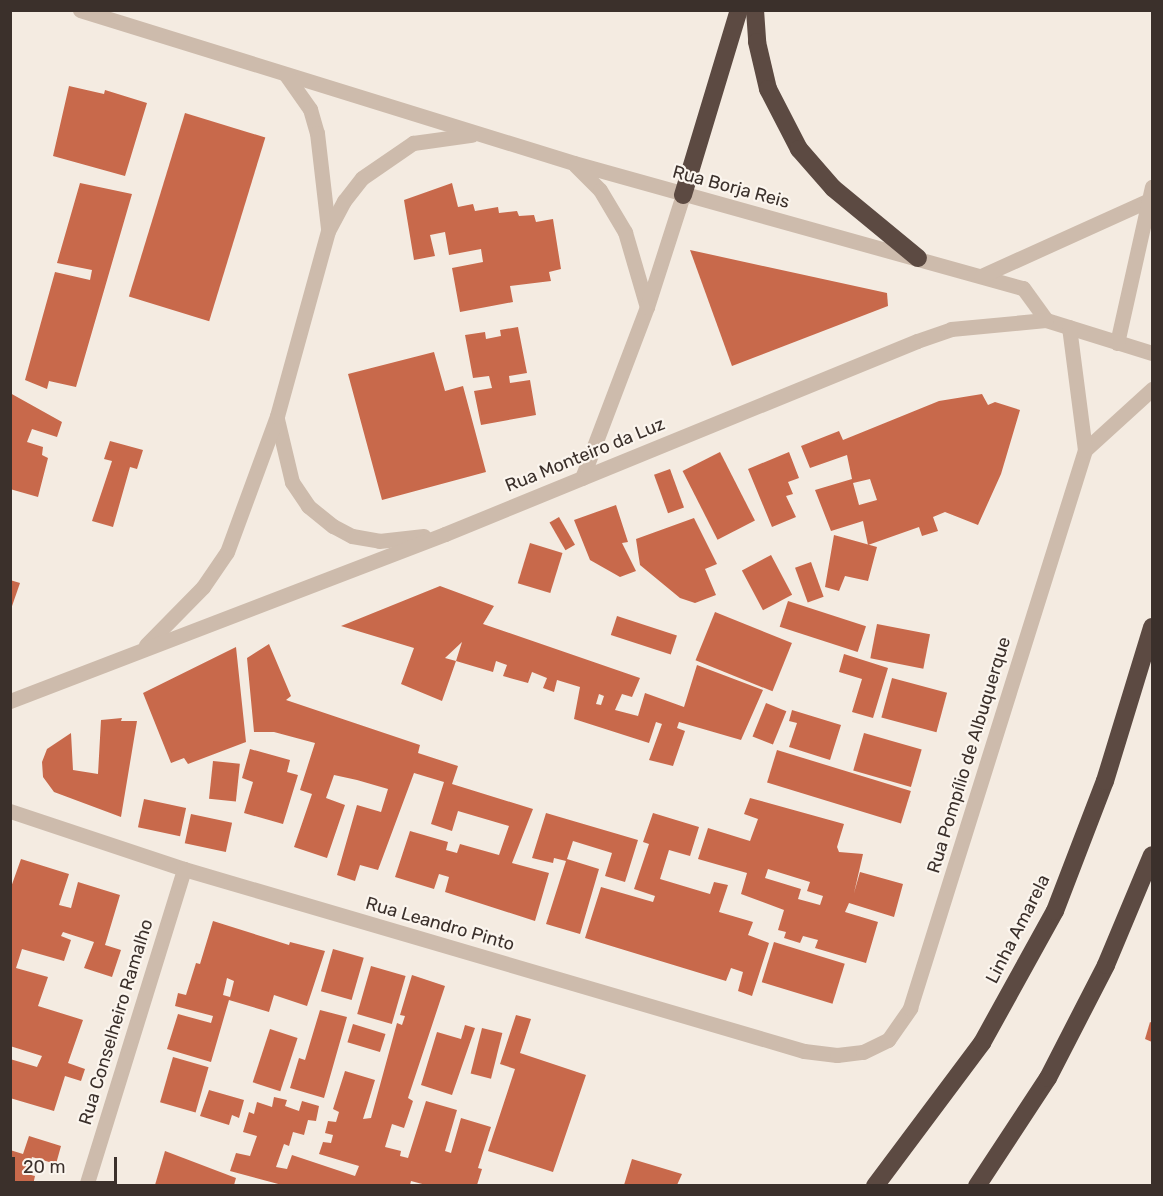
<!DOCTYPE html>
<html>
<head>
<meta charset="utf-8">
<style>
  body { margin:0 }
  #map { position:relative; width:1163px; height:1196px; overflow:hidden; background:#f4ebe1; font-family:Rubik,sans-serif }
  div>[style] { position:absolute }
  .building>* { inset:0; background:#c8694b; transform-origin:0 0 }
  .minor>* { height:15px; margin:-7.5px; padding:0 7.5px; transform-origin:7.5px; border-radius:7.5px; background:#cdbbac }
  .highway>* { height:18px; margin:-9px; padding:0 9px; transform-origin:9px; border-radius:9px; background:#5c4a42 }
  span { translate:-50% -50%; white-space:nowrap; text-align:center; line-height:1.15; -webkit-text-stroke:4.5px #fbf5ee; paint-order:stroke }
  .street-label { font-size:18px; color:#3b302b }
  .frame { position:absolute; inset:0; border:12px solid #3b302b; pointer-events:none }
  .scale { position:absolute; left:12px; top:1157px; width:105px; height:27px; box-sizing:border-box; border:3px solid #3b302b; border-top:0; padding-left:8px; font-size:18px; line-height:21px; white-space:nowrap; color:#3b302b; -webkit-text-stroke:4px #fbf5ee; paint-order:stroke }
</style>
</head>
<body>
<div id="map">
  <div class="building">
    <div style="clip-path:polygon(69px 86px,104px 94px,105px 90px,147px 103px,125px 176px,53px 156px)"></div>
    <div style="left:185px;top:113px;width:84px;height:192px;rotate:17deg"></div>
    <div style="clip-path:polygon(80px 183px,132px 194px,76px 387px,49px 381px,47px 389px,25px 380px,55px 272px,90px 280px,92px 270px,57px 263px)"></div>
    <div style="clip-path:polygon(452px 183px,458px 207px,473px 204px,475px 211px,498px 207px,499px 213px,517px 211px,519px 216px,534px 215px,536px 222px,553px 219px,561px 269px,549px 272px,551px 281px,510px 286px,513px 302px,460px 312px,452px 268px,483px 262px,481px 249px,449px 255px,445px 232px,430px 235px,435px 256px,414px 260px,404px 200px)"></div>
    <div style="clip-path:polygon(690px 250px,887px 293px,888px 306px,732px 366px)"></div>
    <div style="clip-path:polygon(518px 327px,527px 373px,509px 376px,510px 383px,530px 380px,536px 415px,481px 425px,474px 391px,492px 388px,489px 376px,473px 378px,465px 335px,485px 332px,486px 339px,501px 336px,500px 330px)"></div>
    <div style="clip-path:polygon(434px 352px,445px 391px,463px 386px,486px 472px,382px 500px,348px 374px)"></div>
    <div style="clip-path:polygon(10px 393px,62px 422px,57px 437px,32px 429px,27px 442px,43px 447px,42px 455px,48px 458px,38px 497px,10px 489px)"></div>
    <div style="clip-path:polygon(evenodd,982px 394px,988px 405px,995px 402px,1020px 410px,1001px 474px,978px 525px,945px 512px,933px 517px,938px 531px,922px 536px,919px 527px,868px 545px,863px 521px,831px 531px,815px 490px,852px 479px,847px 455px,810px 468px,801px 446px,839px 431px,843px 440px,939px 401px,982px 394px,870px 479px,877px 500px,859px 505px,853px 483px,870px 479px)"></div>
    <div style="clip-path:polygon(110px 441px,143px 450px,137px 469px,130px 467px,113px 527px,92px 521px,112px 461px,104px 459px)"></div>
    <div style="left:720px;top:452px;width:77px;height:42px;rotate:63deg"></div>
    <div style="clip-path:polygon(789px 452px,799px 478px,788px 482px,793px 494px,786px 496px,796px 517px,772px 527px,748px 469px)"></div>
    <div style="left:670px;top:469px;width:41px;height:17px;rotate:70deg"></div>
    <div style="clip-path:polygon(616px 505px,628px 542px,622px 543px,636px 571px,620px 577px,590px 560px,574px 520px)"></div>
    <div style="left:559px;top:517px;width:32px;height:11px;rotate:60deg"></div>
    <div style="clip-path:polygon(694px 518px,717px 564px,705px 569px,716px 595px,695px 603px,680px 598px,640px 565px,636px 539px)"></div>
    <div style="clip-path:polygon(834px 535px,877px 547px,868px 581px,845px 576px,839px 591px,825px 587px)"></div>
    <div style="left:530px;top:543px;width:34px;height:42px;rotate:17deg"></div>
    <div style="left:771px;top:555px;width:45px;height:33px;rotate:62deg"></div>
    <div style="left:811px;top:562px;width:37px;height:17px;rotate:70deg"></div>
    <div style="clip-path:polygon(10px 580px,20px 583px,11px 609px,10px 609px)"></div>
    <div style="clip-path:polygon(evenodd,440px 586px,494px 606px,483px 624px,640px 678px,632px 697px,622px 694px,615px 710px,638px 716px,645px 693px,684px 707px,697px 665px,763px 690px,741px 740px,679px 722px,677px 728px,685px 731px,673px 766px,649px 760px,662px 724px,656px 722px,649px 743px,574px 719px,580px 687px,557px 680px,554px 692px,543px 688px,547px 678px,532px 672px,528px 683px,503px 676px,507px 665px,496px 661px,493px 672px,456px 661px,462px 642px,445px 658px,456px 661px,442px 701px,401px 684px,414px 648px,341px 626px,440px 586px,599px 694px,604px 696px,601px 705px,596px 704px,599px 694px)"></div>
    <div style="left:788px;top:601px;width:82px;height:27px;rotate:18deg"></div>
    <div style="left:715px;top:612px;width:83px;height:52px;rotate:22deg"></div>
    <div style="left:617px;top:616px;width:63px;height:20px;rotate:18deg"></div>
    <div style="left:877px;top:624px;width:54px;height:35px;rotate:11deg"></div>
    <div style="clip-path:polygon(269px 644px,291px 696px,286px 700px,420px 745px,418px 753px,458px 766px,452px 784px,533px 809px,512px 863px,549px 873px,535px 921px,445px 892px,449px 877px,439px 874px,434px 889px,395px 877px,410px 831px,448px 842px,446px 850px,457px 853px,460px 844px,499px 855px,509px 826px,458px 811px,452px 831px,431px 824px,444px 782px,414px 773px,378px 870px,360px 865px,355px 881px,337px 875px,357px 805px,381px 812px,388px 789px,357px 780px,334px 775px,326px 798px,345px 805px,327px 858px,294px 847px,312px 794px,300px 790px,315px 743px,274px 732px,254px 732px,247px 658px)"></div>
    <div style="clip-path:polygon(236px 647px,246px 742px,188px 764px,184px 758px,171px 763px,143px 693px)"></div>
    <div style="clip-path:polygon(844px 654px,888px 668px,873px 718px,852px 712px,862px 679px,839px 672px)"></div>
    <div style="left:892px;top:678px;width:57px;height:41px;rotate:15deg"></div>
    <div style="left:766px;top:703px;width:22px;height:36px;rotate:22deg"></div>
    <div style="clip-path:polygon(792px 710px,841px 725px,830px 760px,789px 747px,797px 723px,789px 721px)"></div>
    <div style="clip-path:polygon(122px 718px,121px 721px,137px 721px,121px 817px,54px 792px,43px 777px,42px 762px,47px 749px,71px 733px,73px 770px,98px 774px,101px 720px)"></div>
    <div style="left:864px;top:733px;width:60px;height:39px;rotate:16deg"></div>
    <div style="clip-path:polygon(250px 749px,290px 760px,287px 772px,298px 775px,283px 824px,244px 813px,253px 782px,242px 778px)"></div>
    <div style="left:777px;top:750px;width:140px;height:34px;rotate:17deg"></div>
    <div style="left:213px;top:761px;width:27px;height:38px;rotate:6deg"></div>
    <div style="clip-path:polygon(evenodd,750px 798px,844px 824px,837px 847px,839px 852px,863px 854px,854px 893px,860px 872px,903px 884px,894px 917px,849px 903px,845px 912px,878px 922px,866px 963px,815px 948px,818px 940px,803px 936px,800px 943px,784px 938px,786px 932px,778px 930px,784px 910px,741px 894px,747px 873px,698px 859px,708px 828px,750px 841px,758px 819px,744px 814px,750px 798px,768px 869px,810px 882px,807px 891px,823px 896px,820px 905px,798px 899px,801px 889px,765px 878px,768px 869px)"></div>
    <div style="left:144px;top:799px;width:43px;height:29px;rotate:12deg"></div>
    <div style="clip-path:polygon(546px 813px,638px 840px,625px 882px,605px 876px,612px 853px,573px 841px,567px 859px,599px 869px,580px 934px,546px 924px,566px 861px,554px 858px,553px 863px,532px 858px)"></div>
    <div style="clip-path:polygon(653px 813px,699px 827px,690px 856px,669px 850px,660px 879px,710px 894px,714px 882px,728px 885px,719px 912px,753px 922px,748px 935px,769px 943px,752px 996px,738px 991px,743px 972px,731px 968px,726px 981px,585px 938px,601px 887px,653px 902px,655px 896px,634px 889px,649px 844px,643px 842px)"></div>
    <div style="left:191px;top:814px;width:42px;height:30px;rotate:12deg"></div>
    <div style="clip-path:polygon(21px 859px,69px 874px,59px 905px,71px 908px,78px 882px,120px 895px,105px 945px,121px 950px,112px 977px,84px 968px,94px 942px,63px 932px,61px 936px,71px 940px,64px 961px,22px 949px,16px 968px,48px 977px,38px 1006px,83px 1020px,68px 1063px,85px 1069px,81px 1081px,65px 1076px,54px 1111px,10px 1098px,10px 1059px,37px 1067px,42px 1056px,10px 1046px,10px 890px)"></div>
    <div style="clip-path:polygon(evenodd,213px 921px,289px 945px,290px 942px,325px 951px,307px 1006px,274px 995px,269px 1012px,229px 1000px,211px 1062px,167px 1049px,178px 1014px,211px 1023px,213px 1016px,175px 1006px,178px 993px,186px 995px,196px 963px,200px 964px,213px 921px,227px 978px,234px 981px,230px 997px,223px 995px,227px 978px)"></div>
    <div style="left:774px;top:942px;width:74px;height:42px;rotate:17deg"></div>
    <div style="left:333px;top:949px;width:32px;height:44px;rotate:16deg"></div>
    <div style="left:371px;top:966px;width:36px;height:50px;rotate:16deg"></div>
    <div style="clip-path:polygon(412px 975px,445px 986px,408px 1098px,413px 1101px,404px 1128px,392px 1124px,385px 1147px,401px 1151px,400px 1156px,408px 1158px,426px 1101px,457px 1110px,445px 1151px,451px 1153px,461px 1118px,491px 1127px,478px 1168px,482px 1169px,477px 1185px,426px 1185px,411px 1181px,410px 1185px,282px 1185px,230px 1171px,236px 1153px,250px 1156px,257px 1136px,243px 1132px,249px 1112px,254px 1114px,257px 1102px,272px 1107px,274px 1097px,287px 1100px,285px 1106px,299px 1111px,302px 1101px,319px 1106px,316px 1121px,308px 1120px,304px 1135px,293px 1132px,289px 1146px,284px 1144px,276px 1167px,287px 1169px,292px 1155px,355px 1176px,359px 1166px,319px 1154px,323px 1142px,331px 1143px,333px 1135px,325px 1133px,328px 1121px,336px 1122px,339px 1112px,333px 1109px,345px 1071px,375px 1080px,363px 1119px,371px 1118px,397px 1023px,402px 1025px,405px 1016px,400px 1015px)"></div>
    <div style="clip-path:polygon(320px 1010px,347px 1017px,324px 1098px,290px 1088px,299px 1058px,305px 1060px)"></div>
    <div style="clip-path:polygon(516px 1015px,531px 1019px,520px 1053px,586px 1075px,553px 1172px,488px 1151px,515px 1069px,500px 1064px)"></div>
    <div style="clip-path:polygon(1150px 1022px,1152px 1023px,1152px 1042px,1145px 1039px)"></div>
    <div style="left:353px;top:1024px;width:34px;height:19px;rotate:17deg"></div>
    <div style="clip-path:polygon(465px 1025px,475px 1028px,452px 1095px,421px 1085px,437px 1032px,461px 1039px)"></div>
    <div style="left:482px;top:1028px;width:21px;height:47px;rotate:14deg"></div>
    <div style="left:270px;top:1029px;width:29px;height:56px;rotate:18deg"></div>
    <div style="left:173px;top:1057px;width:37px;height:47px;rotate:16deg"></div>
    <div style="clip-path:polygon(209px 1090px,244px 1100px,239px 1118px,232px 1115px,229px 1125px,200px 1116px)"></div>
    <div style="clip-path:polygon(29px 1136px,61px 1146px,56px 1164px,32px 1157px,27px 1174px,35px 1176px,33px 1185px,10px 1185px,10px 1150px,23px 1154px)"></div>
    <div style="clip-path:polygon(165px 1151px,236px 1178px,234px 1185px,155px 1185px)"></div>
    <div style="clip-path:polygon(632px 1159px,682px 1174px,677px 1185px,624px 1185px)"></div>
  </div>
  <div class="minor">
    <div style="left:80px;top:10px;width:517px;rotate:17.21deg"></div>
    <div style="left:574px;top:163px;width:466px;rotate:15.6deg"></div>
    <div style="left:1023px;top:288px;width:39px;rotate:54deg"></div>
    <div style="left:1046px;top:320px;width:111px;rotate:17.3deg"></div>
    <div style="left:286px;top:75px;width:42px;rotate:54.8deg"></div>
    <div style="left:310px;top:109px;width:25px;rotate:74deg"></div>
    <div style="left:317px;top:133px;width:96px;rotate:83.4deg"></div>
    <div style="left:575px;top:165px;width:35px;rotate:45deg"></div>
    <div style="left:600px;top:190px;width:49px;rotate:59.2deg"></div>
    <div style="left:625px;top:232px;width:78px;rotate:73.7deg"></div>
    <div style="left:981px;top:276px;width:184px;rotate:-24.3deg"></div>
    <div style="left:1117px;top:343px;width:160px;rotate:-77.4deg"></div>
    <div style="left:277px;top:419px;width:65px;rotate:76.6deg"></div>
    <div style="left:292px;top:482px;width:29px;rotate:56deg"></div>
    <div style="left:308px;top:506px;width:32px;rotate:39deg"></div>
    <div style="left:333px;top:526px;width:21px;rotate:28deg"></div>
    <div style="left:352px;top:536px;width:27px;rotate:10deg"></div>
    <div style="left:379px;top:541px;width:45px;rotate:-6.3deg"></div>
    <div style="left:1085px;top:450px;width:91px;rotate:-42.3deg"></div>
    <div style="left:582px;top:478px;width:183px;rotate:-69.2deg"></div>
    <div style="left:647px;top:307px;width:118px;rotate:-72.2deg"></div>
    <div style="left:146px;top:645px;width:81px;rotate:-45.5deg"></div>
    <div style="left:203px;top:587px;width:42px;rotate:-55.6deg"></div>
    <div style="left:227px;top:552px;width:145px;rotate:-69.8deg"></div>
    <div style="left:277px;top:416px;width:192px;rotate:-74.6deg"></div>
    <div style="left:328px;top:231px;width:34px;rotate:-62deg"></div>
    <div style="left:344px;top:201px;width:29px;rotate:-52deg"></div>
    <div style="left:362px;top:178px;width:62px;rotate:-34.5deg"></div>
    <div style="left:413px;top:143px;width:59px;rotate:-7.9deg"></div>
    <div style="left:10px;top:701px;width:466px;rotate:-21deg"></div>
    <div style="left:445px;top:534px;width:510px;rotate:-22.24deg"></div>
    <div style="left:917px;top:341px;width:36px;rotate:-19deg"></div>
    <div style="left:951px;top:329px;width:95px;rotate:-5.4deg"></div>
    <div style="left:10px;top:811px;width:183px;rotate:18.4deg"></div>
    <div style="left:184px;top:869px;width:646px;rotate:16.36deg"></div>
    <div style="left:804px;top:1051px;width:33px;rotate:7deg"></div>
    <div style="left:837px;top:1055px;width:26px;rotate:-7deg"></div>
    <div style="left:863px;top:1052px;width:28px;rotate:-26deg"></div>
    <div style="left:888px;top:1040px;width:39px;rotate:-55deg"></div>
    <div style="left:910px;top:1008px;width:585px;rotate:-72.59deg"></div>
    <div style="left:1085px;top:450px;width:124px;rotate:-97.4deg"></div>
    <div style="left:86px;top:1186px;width:332px;rotate:-72.8deg"></div>
  </div>
  <div class="highway">
    <div style="left:755px;top:10px;width:32px;rotate:86deg"></div>
    <div style="left:757px;top:42px;width:48px;rotate:76.8deg"></div>
    <div style="left:768px;top:89px;width:68px;rotate:62.7deg"></div>
    <div style="left:799px;top:149px;width:52px;rotate:48.9deg"></div>
    <div style="left:833px;top:188px;width:110px;rotate:39.5deg"></div>
    <div style="left:683px;top:195px;width:193px;rotate:-73.2deg"></div>
    <div style="left:875px;top:1186px;width:179px;rotate:-53.2deg"></div>
    <div style="left:982px;top:1043px;width:151px;rotate:-61.1deg"></div>
    <div style="left:1055px;top:911px;width:139px;rotate:-69deg"></div>
    <div style="left:1105px;top:781px;width:161px;rotate:-73deg"></div>
    <div style="left:977px;top:1186px;width:129px;rotate:-56.7deg"></div>
    <div style="left:1048px;top:1078px;width:127px;rotate:-62.8deg"></div>
    <div style="left:1106px;top:965px;width:119px;rotate:-67.3deg"></div>
  </div>
  <div class="street-label">
    <span style="left:731px;top:187px;rotate:15deg">Rua Borja Reis</span>
    <span style="left:585px;top:455px;rotate:-22deg">Rua Monteiro da Luz</span>
    <span style="left:969px;top:755px;rotate:-73deg">Rua Pompílio de Albuquerque</span>
    <span style="left:440px;top:924px;rotate:16deg">Rua Leandro Pinto</span>
    <span style="left:1018px;top:929px;rotate:-63deg">Linha Amarela</span>
    <span style="left:116px;top:1022px;rotate:-73deg">Rua Conselheiro Ramalho</span>
  </div>
  <div class="frame"></div>
  <div class="scale">20 m</div>
</div>
</body>
</html>
